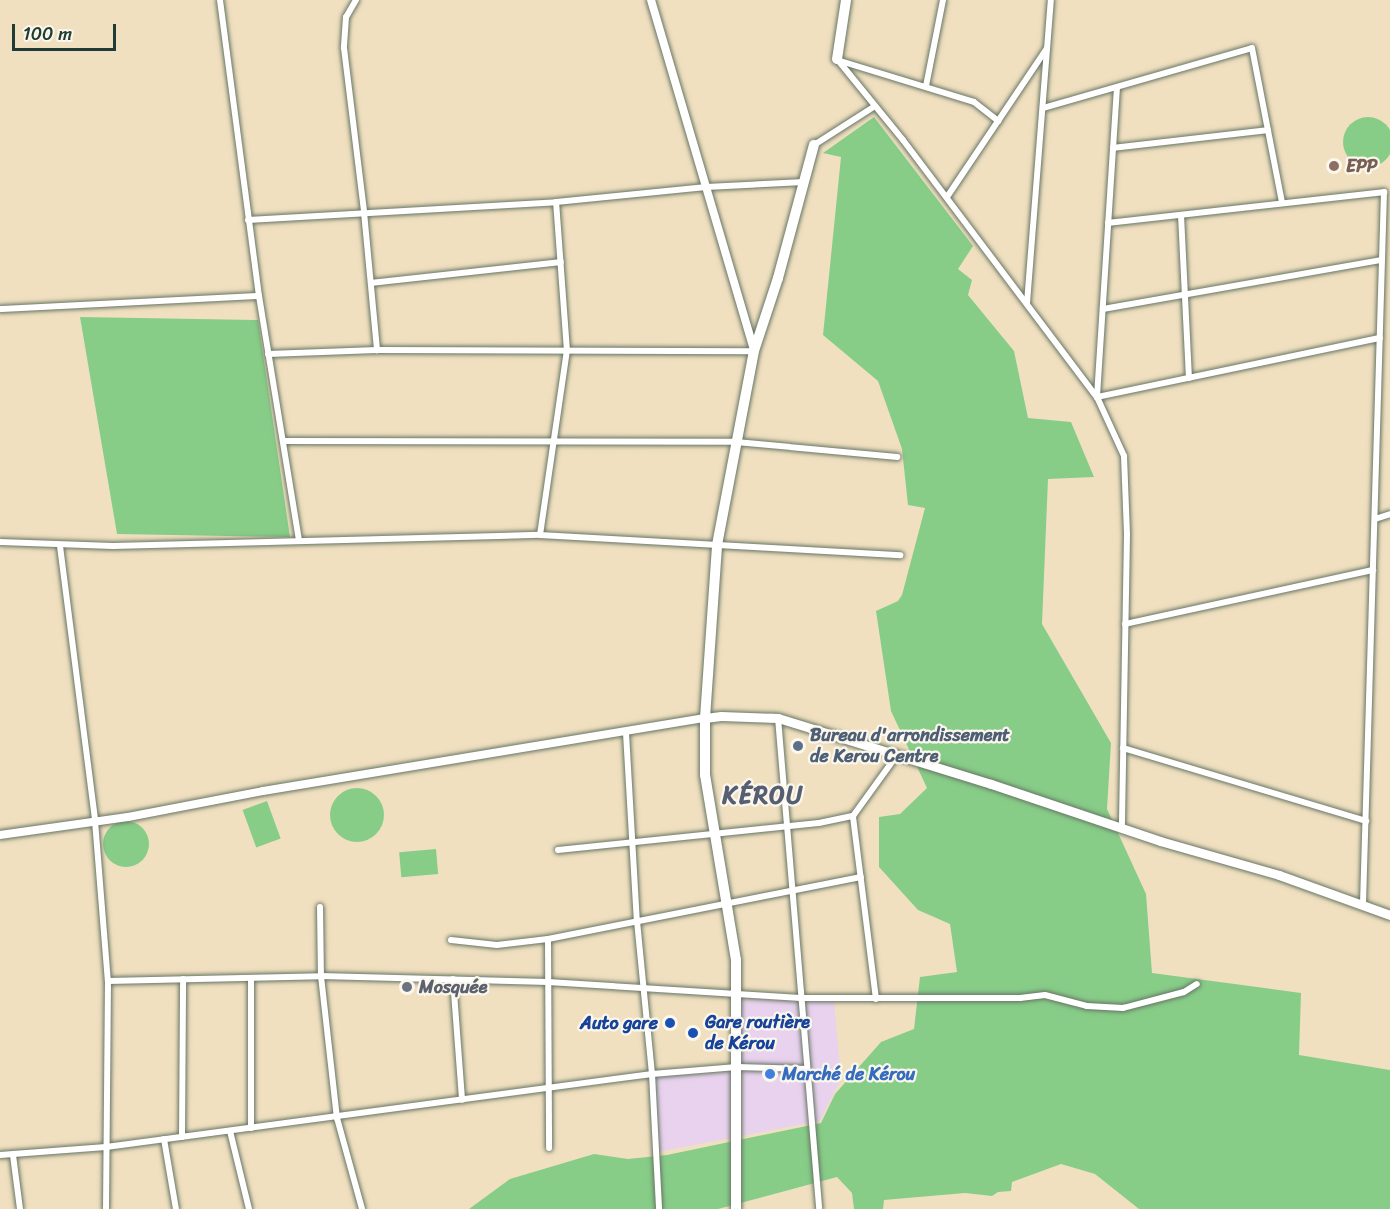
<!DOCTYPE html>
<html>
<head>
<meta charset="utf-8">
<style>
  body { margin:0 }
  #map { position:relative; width:1390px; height:1209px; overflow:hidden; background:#f0e0c0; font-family:Sriracha,sans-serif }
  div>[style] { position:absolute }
  .built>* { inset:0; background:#e8d2ee }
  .green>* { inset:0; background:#87cd88; transform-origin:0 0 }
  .round { border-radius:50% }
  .roads { filter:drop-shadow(0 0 2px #687665) drop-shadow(0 0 2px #687665) }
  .minor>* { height:6px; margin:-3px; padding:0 3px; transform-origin:3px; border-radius:3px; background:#fff }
  .tertiary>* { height:8px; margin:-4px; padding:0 4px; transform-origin:4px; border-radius:4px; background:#fff }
  .secondary>* { height:9px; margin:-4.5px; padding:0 4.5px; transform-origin:4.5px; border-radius:4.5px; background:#fff }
  .primary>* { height:10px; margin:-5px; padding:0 5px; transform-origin:5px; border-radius:5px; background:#fff }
  .dots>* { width:16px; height:16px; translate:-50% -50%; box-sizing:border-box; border:3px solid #fbf7ec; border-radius:50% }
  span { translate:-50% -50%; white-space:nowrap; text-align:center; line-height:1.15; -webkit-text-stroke:4.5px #fbf7ec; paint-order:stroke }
  .education-label { font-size:18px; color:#785e54; font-weight:700 }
  .left { translate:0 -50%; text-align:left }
  .service-label { font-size:18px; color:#4e5e75; font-weight:700 }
  .worship-label { font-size:18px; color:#5b616d; font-weight:700 }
  .transit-label { font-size:18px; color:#164399; font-weight:700 }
  .right { translate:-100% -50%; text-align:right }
  .shop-label { font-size:18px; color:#366cbe; font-weight:700 }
  .district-label { font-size:24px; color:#565e71; font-weight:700; letter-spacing:1.5px }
  .scale { position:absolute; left:12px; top:24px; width:104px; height:27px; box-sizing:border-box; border:3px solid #1f3d34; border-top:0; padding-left:8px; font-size:18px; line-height:21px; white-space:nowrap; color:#1f3d34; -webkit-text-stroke:4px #fbf7ec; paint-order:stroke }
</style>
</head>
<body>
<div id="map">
  <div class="built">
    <div style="clip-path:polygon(740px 999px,834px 1000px,841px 1079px,820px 1121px,658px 1152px,654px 1077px,742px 1070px)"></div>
  </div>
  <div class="green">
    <div class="round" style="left:1343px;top:117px;width:50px;height:50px"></div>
    <div style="clip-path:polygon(874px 117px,973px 246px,958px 269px,972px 280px,968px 295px,1014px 351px,1028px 418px,1071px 422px,1094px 477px,1048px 479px,1042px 624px,1111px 743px,1107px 809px,1146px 894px,1152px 973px,1301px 993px,1299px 1055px,1390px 1070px,1390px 1209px,1139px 1209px,1095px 1174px,1061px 1164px,1012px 1182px,1011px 1191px,998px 1192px,992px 1196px,965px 1193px,884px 1200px,883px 1209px,854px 1209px,852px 1193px,837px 1177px,718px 1209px,469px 1209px,510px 1179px,594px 1154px,628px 1159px,667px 1155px,821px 1123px,835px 1094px,881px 1042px,914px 1029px,920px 977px,957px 972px,950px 924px,918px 910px,879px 867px,879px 817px,900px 814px,927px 788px,891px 711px,876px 611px,898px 601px,902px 595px,925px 508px,908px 505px,902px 449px,878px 381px,823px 335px,841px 157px,823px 153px)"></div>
    <div style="clip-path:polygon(80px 317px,258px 320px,290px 537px,117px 534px)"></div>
    <div class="round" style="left:330px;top:788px;width:54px;height:54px"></div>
    <div style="left:267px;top:801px;width:40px;height:26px;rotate:70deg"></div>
    <div class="round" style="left:103px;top:821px;width:46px;height:46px"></div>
    <div style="left:436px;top:849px;width:25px;height:37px;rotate:85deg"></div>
  </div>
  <div class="roads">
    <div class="minor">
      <div style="left:220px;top:0;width:299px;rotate:82.5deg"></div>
      <div style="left:259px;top:296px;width:247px;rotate:80.7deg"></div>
      <div style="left:356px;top:0;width:20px;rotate:120deg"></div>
      <div style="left:346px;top:17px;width:31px;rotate:94deg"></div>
      <div style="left:344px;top:48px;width:165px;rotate:83deg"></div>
      <div style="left:364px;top:212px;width:139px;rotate:84.6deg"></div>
      <div style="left:837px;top:59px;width:104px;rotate:50.8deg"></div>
      <div style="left:903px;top:140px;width:322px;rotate:53deg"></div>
      <div style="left:1097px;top:397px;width:65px;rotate:65.4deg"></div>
      <div style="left:1124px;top:456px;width:79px;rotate:87.8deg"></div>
      <div style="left:1127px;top:535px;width:293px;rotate:91deg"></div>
      <div style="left:837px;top:60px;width:143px;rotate:17deg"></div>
      <div style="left:974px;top:102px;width:31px;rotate:38deg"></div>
      <div style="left:926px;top:86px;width:88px;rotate:-78.8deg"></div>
      <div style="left:1117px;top:87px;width:311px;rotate:93.7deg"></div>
      <div style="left:1097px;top:397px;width:289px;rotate:-11.8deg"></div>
      <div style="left:1043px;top:108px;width:217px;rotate:-16deg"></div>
      <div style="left:1252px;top:48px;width:158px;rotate:79deg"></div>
      <div style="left:814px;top:145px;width:72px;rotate:-32.6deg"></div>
      <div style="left:1113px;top:148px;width:156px;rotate:-6.6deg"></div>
      <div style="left:947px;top:197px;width:179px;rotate:-56.1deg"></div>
      <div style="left:1181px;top:215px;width:163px;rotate:87.2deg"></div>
      <div style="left:248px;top:220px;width:309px;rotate:-3.3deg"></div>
      <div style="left:556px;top:202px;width:151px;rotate:-5.7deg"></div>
      <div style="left:706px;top:187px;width:98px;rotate:-2.9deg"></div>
      <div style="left:1108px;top:223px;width:278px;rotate:-6.4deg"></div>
      <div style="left:1384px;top:192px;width:713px;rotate:91.69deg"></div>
      <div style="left:371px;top:283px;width:191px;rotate:-6.3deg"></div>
      <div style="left:1027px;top:303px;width:304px;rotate:-85.5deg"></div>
      <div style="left:0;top:309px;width:259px;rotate:-2.9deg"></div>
      <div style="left:1103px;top:309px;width:283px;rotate:-10deg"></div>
      <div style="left:268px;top:354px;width:109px;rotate:-2.1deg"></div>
      <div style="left:377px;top:350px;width:377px;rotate:0.2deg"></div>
      <div style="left:283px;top:441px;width:453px;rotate:0.1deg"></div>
      <div style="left:736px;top:442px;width:162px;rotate:5.3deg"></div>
      <div style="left:1375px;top:519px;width:16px;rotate:-18deg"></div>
      <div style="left:540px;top:535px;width:186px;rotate:-81.7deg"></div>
      <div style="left:567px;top:351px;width:149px;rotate:-94.2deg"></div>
      <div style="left:0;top:542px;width:113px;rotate:2deg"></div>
      <div style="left:113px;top:546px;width:427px;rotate:-1.5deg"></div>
      <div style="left:540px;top:535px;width:361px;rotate:3.2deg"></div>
      <div style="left:60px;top:546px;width:277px;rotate:82.7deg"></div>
      <div style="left:95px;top:821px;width:161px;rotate:85.4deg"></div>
      <div style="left:108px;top:981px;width:228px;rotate:90.5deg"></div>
      <div style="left:1125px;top:624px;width:254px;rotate:-12.3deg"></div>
      <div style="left:778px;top:718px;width:493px;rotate:85.2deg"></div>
      <div style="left:626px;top:733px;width:188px;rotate:86.7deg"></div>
      <div style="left:637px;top:921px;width:154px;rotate:84.4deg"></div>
      <div style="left:652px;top:1074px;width:135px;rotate:87deg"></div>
      <div style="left:1123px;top:748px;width:254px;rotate:16.7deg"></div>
      <div style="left:558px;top:850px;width:262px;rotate:-5.9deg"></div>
      <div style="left:819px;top:823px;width:35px;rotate:-12deg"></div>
      <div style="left:320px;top:907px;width:69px;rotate:89.2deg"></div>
      <div style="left:321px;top:976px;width:143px;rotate:83.6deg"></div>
      <div style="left:337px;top:1118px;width:94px;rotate:74.6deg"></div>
      <div style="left:548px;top:939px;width:209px;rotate:89.7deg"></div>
      <div style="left:451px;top:940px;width:46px;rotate:6.2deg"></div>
      <div style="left:497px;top:945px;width:51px;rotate:-6.7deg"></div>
      <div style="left:548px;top:939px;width:319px;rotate:-11.2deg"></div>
      <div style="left:453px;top:979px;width:121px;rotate:85.7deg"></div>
      <div style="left:108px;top:981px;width:213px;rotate:-1.3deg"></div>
      <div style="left:321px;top:976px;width:227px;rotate:1.5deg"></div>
      <div style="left:548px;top:982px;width:253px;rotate:3.6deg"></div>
      <div style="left:800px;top:998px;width:220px"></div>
      <div style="left:1020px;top:998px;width:25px;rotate:-7deg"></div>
      <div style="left:1045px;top:995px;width:43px;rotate:14.7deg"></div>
      <div style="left:1087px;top:1006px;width:36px;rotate:3deg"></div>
      <div style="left:1123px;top:1008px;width:63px;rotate:-14.7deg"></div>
      <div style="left:1184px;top:992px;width:15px;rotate:-32deg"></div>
      <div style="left:876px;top:999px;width:184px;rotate:-97.2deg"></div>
      <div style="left:853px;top:816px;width:75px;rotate:-54.2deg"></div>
      <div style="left:251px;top:1128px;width:150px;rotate:-90deg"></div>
      <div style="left:230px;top:1131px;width:80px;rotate:76.3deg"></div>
      <div style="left:182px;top:1137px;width:158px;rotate:-89.6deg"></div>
      <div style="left:164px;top:1139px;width:71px;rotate:80.3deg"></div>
      <div style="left:0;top:1155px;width:106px;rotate:-4.3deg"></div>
      <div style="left:106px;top:1147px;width:551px;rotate:-7.62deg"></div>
      <div style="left:652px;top:1074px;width:85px;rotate:-4.7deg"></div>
      <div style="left:737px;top:1067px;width:70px;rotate:1.6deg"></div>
      <div style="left:13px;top:1155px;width:54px;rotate:82.6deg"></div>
    </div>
    <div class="tertiary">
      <div style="left:651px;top:0;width:365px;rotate:73.6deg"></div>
      <div style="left:0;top:835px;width:129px;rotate:-8deg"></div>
      <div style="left:128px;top:817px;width:137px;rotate:-10.9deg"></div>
      <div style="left:263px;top:791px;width:448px;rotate:-9.4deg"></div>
    </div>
    <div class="secondary">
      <div style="left:705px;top:718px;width:16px;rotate:-7deg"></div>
      <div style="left:721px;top:716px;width:57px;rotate:2deg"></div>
      <div style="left:778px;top:718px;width:223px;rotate:17.2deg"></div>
      <div style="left:991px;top:784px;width:178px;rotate:18.6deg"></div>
      <div style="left:1160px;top:841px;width:124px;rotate:15.9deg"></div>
      <div style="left:1279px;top:875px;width:118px;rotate:19.8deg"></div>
    </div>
    <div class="primary">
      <div style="left:837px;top:59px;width:60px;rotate:-81.3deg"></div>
      <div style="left:736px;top:1209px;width:249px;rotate:-90deg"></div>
      <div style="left:736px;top:960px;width:188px;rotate:-99.5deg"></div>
      <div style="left:705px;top:775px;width:57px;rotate:-90deg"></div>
      <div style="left:705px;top:718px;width:173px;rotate:-86deg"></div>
      <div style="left:717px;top:545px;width:197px;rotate:-79.2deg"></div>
      <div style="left:754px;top:351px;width:77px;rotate:-71.8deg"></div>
      <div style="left:778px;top:278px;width:138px;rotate:-74.9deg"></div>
    </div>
  </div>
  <div class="dots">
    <div style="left:1334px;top:166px;background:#8d6e63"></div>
    <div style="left:798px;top:746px;background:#5c6f8a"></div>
    <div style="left:407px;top:987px;background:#6b7280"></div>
    <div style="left:670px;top:1023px;background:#1a4fb4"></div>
    <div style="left:693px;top:1033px;background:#1a4fb4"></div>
    <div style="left:770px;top:1074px;background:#3f7fe0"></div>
  </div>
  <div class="education-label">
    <span class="left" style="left:1346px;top:166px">EPP</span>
  </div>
  <div class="service-label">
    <span class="left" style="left:810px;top:746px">Bureau d'arrondissement<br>de Kerou Centre</span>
  </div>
  <div class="worship-label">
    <span class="left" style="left:419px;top:987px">Mosquée</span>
  </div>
  <div class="transit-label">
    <span class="right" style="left:658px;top:1023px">Auto gare</span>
    <span class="left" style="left:705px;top:1033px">Gare routière<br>de Kérou</span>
  </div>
  <div class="shop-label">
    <span class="left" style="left:782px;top:1074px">Marché de Kérou</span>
  </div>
  <div class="district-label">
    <span style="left:763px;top:796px">KÉROU</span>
  </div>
  <div class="scale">100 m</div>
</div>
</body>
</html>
